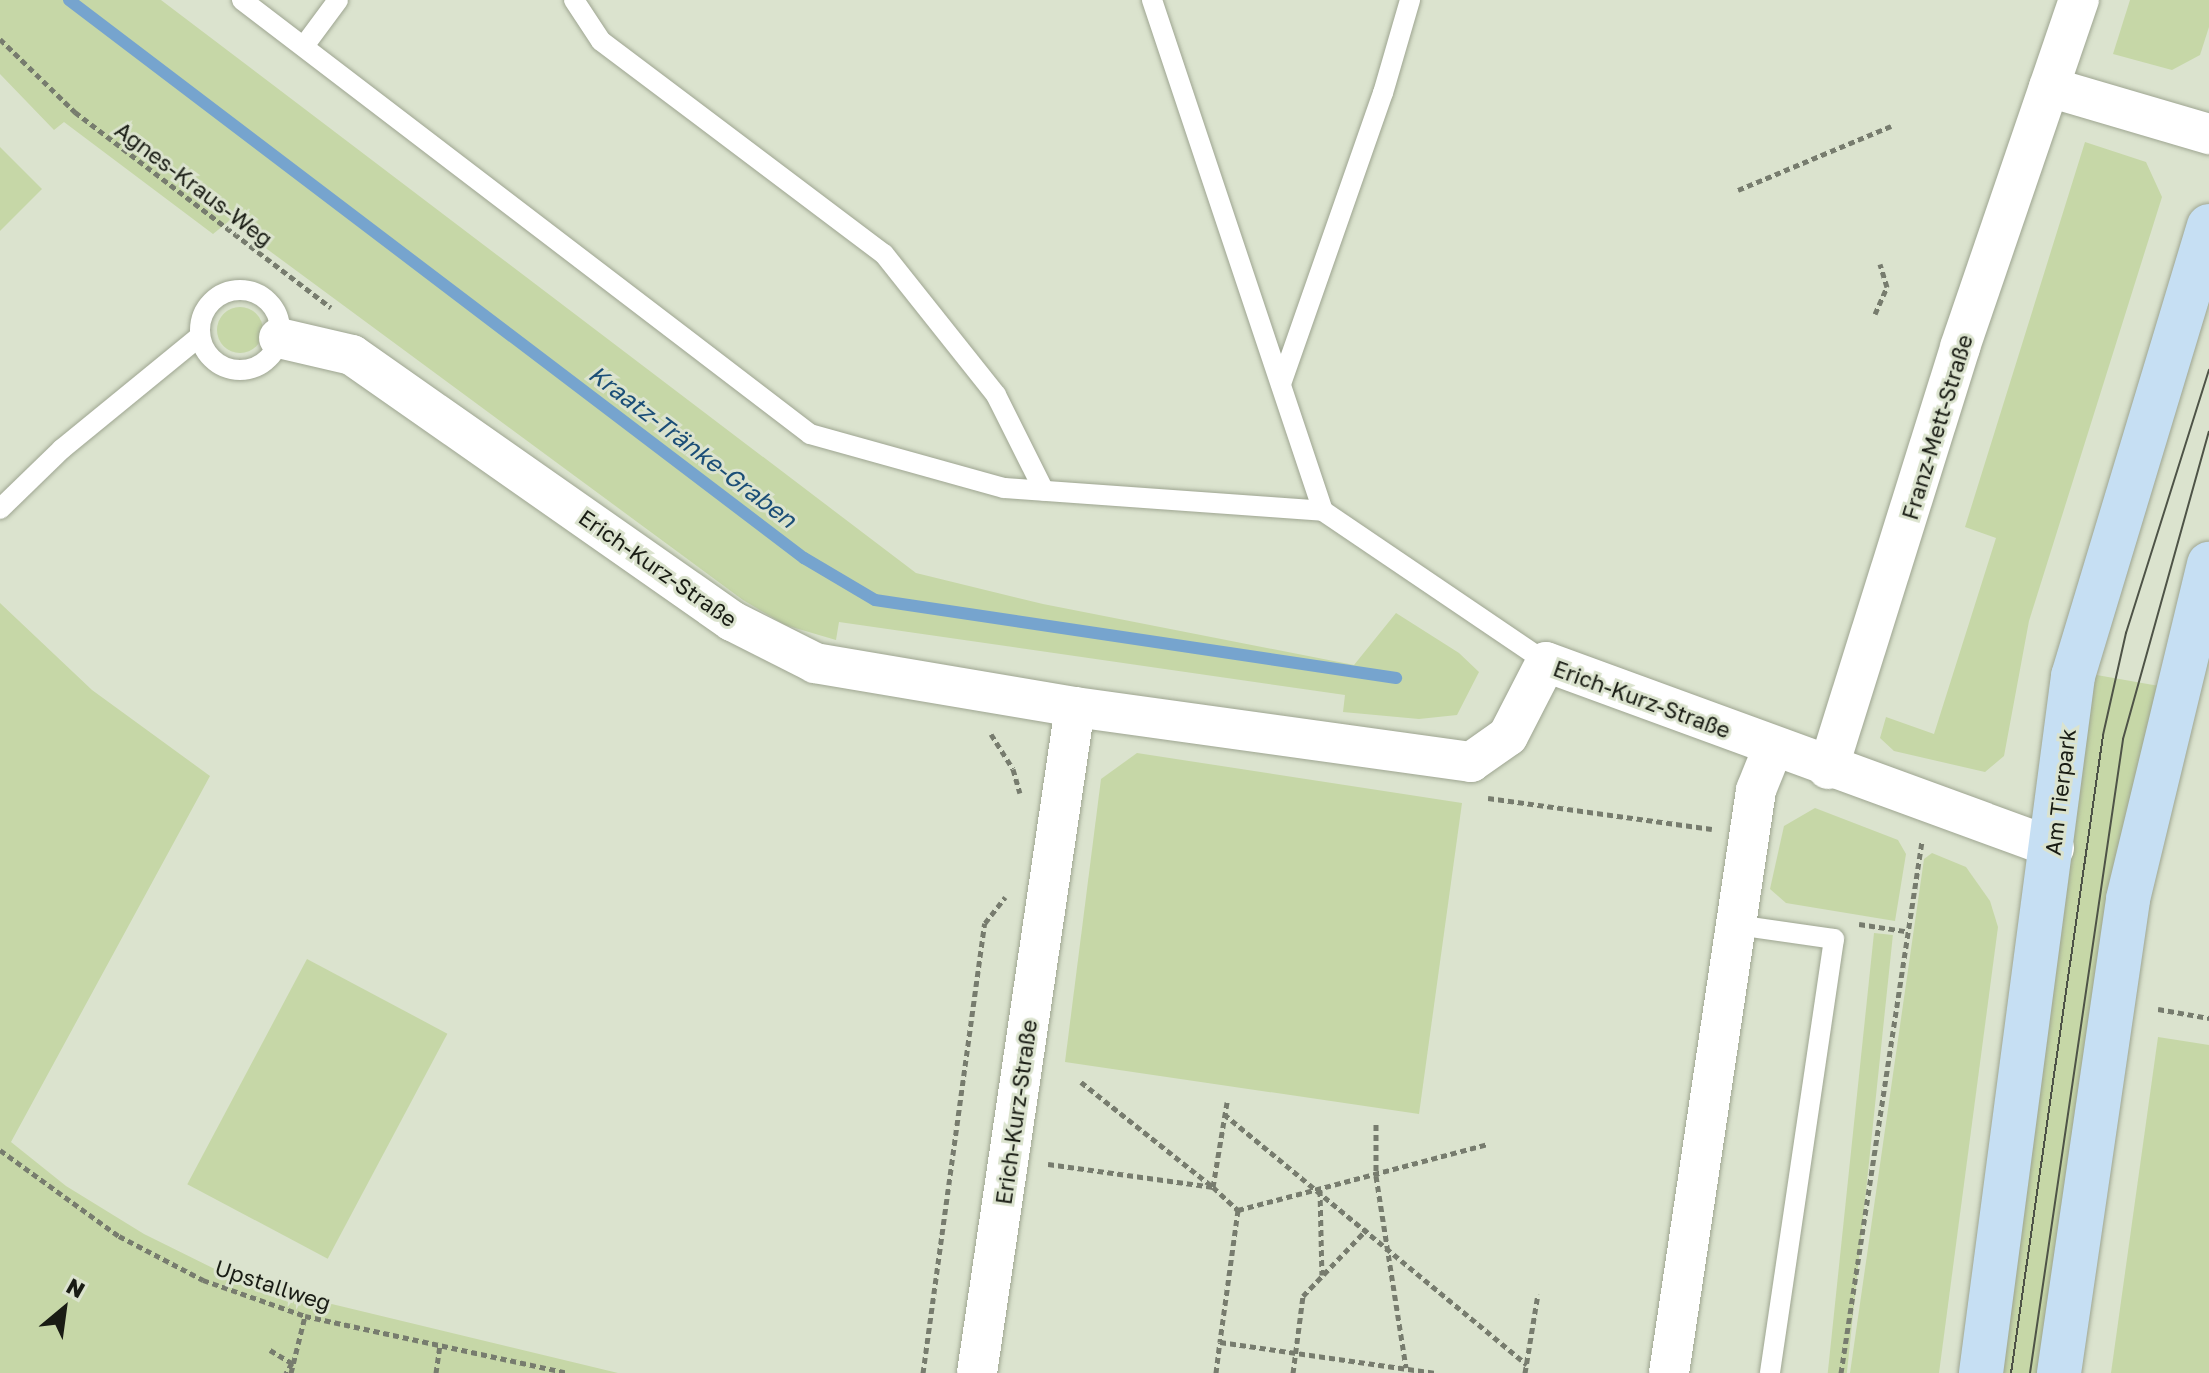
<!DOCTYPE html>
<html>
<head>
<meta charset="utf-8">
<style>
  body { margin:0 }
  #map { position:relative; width:2209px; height:1373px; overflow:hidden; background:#dbe3ce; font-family:"Golos Text",sans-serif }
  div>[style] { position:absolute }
  .green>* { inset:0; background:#c6d7a7; transform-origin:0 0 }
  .round { border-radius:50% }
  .stream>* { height:12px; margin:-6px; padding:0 6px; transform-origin:6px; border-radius:6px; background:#76a4ce }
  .path>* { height:5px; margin-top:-2.5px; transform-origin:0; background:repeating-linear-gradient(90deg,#777c6e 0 6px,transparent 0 10px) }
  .roads { filter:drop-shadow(0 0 2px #9ea591) drop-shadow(0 0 2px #9ea591) }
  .lane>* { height:20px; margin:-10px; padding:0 10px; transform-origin:10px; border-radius:10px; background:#fff }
  .lane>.ring { margin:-10px; padding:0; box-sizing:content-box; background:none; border:20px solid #fff; border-radius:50% }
  .street>* { height:40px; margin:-20px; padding:0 20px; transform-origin:20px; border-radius:20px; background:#fff }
  .secondary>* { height:44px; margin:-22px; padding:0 22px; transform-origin:22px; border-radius:22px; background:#c6dff3 }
  .tram>* { height:2px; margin:-1px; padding:0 1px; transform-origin:1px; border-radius:1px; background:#4e5347 }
  span { translate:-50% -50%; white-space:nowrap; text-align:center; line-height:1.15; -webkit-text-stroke:6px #dbe3ce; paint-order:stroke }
  .street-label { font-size:22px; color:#191c14 }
  .water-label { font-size:24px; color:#1b4e77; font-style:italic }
  .north { position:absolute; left:24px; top:1269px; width:80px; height:80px; -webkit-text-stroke:6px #dbe3ce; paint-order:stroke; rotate:29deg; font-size:22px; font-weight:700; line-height:32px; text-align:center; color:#191c14 }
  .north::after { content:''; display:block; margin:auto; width:28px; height:36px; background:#191c14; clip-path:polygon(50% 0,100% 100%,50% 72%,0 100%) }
</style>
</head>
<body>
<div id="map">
  <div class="green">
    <div style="clip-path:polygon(0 0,161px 0,916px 573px,1043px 604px,1354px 665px,1396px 613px,1459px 653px,1479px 672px,1457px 715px,1419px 719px,1343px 712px,1345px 695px,839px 622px,836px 640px,785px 625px,743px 600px,229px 221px,213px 234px,64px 122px,54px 130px,0 74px)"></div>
    <div style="clip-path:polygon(2130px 0,2209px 0,2209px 27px,2200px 55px,2172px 70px,2113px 54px)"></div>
    <div style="clip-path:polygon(2085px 142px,2146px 162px,2162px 197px,2029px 621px,2004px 756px,1985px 772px,1894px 751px,1880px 738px,1886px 717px,1934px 734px,1996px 538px,1965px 527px)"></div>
    <div style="clip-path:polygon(0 147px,42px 189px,0 231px)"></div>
    <div class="round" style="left:217px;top:307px;width:46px;height:46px"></div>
    <div style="clip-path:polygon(0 603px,92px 690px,210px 776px,11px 1142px,66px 1186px,144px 1234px,241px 1282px,618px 1373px,0 1373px)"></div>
    <div style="clip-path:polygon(2091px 674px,2159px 686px,2128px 807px,2038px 1373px,1997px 1373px)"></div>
    <div style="clip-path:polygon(1137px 753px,1462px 803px,1419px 1114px,1065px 1062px,1101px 779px)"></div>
    <div style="clip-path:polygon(1815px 808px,1898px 840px,1906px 854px,1895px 921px,1786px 903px,1770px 889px,1784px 826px)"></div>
    <div style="clip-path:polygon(1932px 853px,1966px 867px,1990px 901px,1998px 927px,1939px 1373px,1850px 1373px,1924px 859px)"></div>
    <div style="left:1874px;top:933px;width:19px;height:444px;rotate:6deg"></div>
    <div style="left:307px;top:959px;width:159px;height:255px;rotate:28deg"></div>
    <div style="clip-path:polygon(2158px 1037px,2209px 1045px,2209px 1373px,2111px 1373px)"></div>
  </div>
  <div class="stream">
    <div style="left:69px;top:0;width:923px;rotate:37.21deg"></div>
    <div style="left:804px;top:558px;width:82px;rotate:30.6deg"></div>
    <div style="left:875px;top:600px;width:527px;rotate:8.51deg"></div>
  </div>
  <div class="path">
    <div style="left:0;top:39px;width:105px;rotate:44.2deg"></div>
    <div style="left:75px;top:112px;width:322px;rotate:37.4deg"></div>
    <div style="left:1738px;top:190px;width:166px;rotate:-22.7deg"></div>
    <div style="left:1875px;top:314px;width:30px;rotate:-66deg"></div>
    <div style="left:1887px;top:287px;width:24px;rotate:-107deg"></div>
    <div style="left:991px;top:734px;width:41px;rotate:57.8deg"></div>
    <div style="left:1013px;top:769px;width:25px;rotate:74deg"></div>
    <div style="left:1488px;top:798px;width:226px;rotate:7.9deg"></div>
    <div style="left:1859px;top:924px;width:47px;rotate:8.7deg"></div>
    <div style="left:2158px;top:1009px;width:52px;rotate:10deg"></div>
    <div style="left:1081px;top:1082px;width:169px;rotate:38.5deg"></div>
    <div style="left:1213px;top:1187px;width:86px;rotate:-80.6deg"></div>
    <div style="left:1224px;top:1114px;width:393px;rotate:39.6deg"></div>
    <div style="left:1376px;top:1124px;width:52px;rotate:90deg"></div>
    <div style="left:1376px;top:1176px;width:194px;rotate:81.1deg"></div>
    <div style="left:0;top:1150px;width:147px;rotate:35.9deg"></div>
    <div style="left:119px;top:1236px;width:95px;rotate:27.6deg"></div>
    <div style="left:203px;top:1280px;width:108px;rotate:19.4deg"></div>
    <div style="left:305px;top:1316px;width:269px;rotate:12.2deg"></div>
    <div style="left:1048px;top:1164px;width:167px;rotate:7.9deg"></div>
    <div style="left:1213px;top:1187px;width:34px;rotate:43deg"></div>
    <div style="left:1238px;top:1210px;width:133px;rotate:97.8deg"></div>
    <div style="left:1220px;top:1342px;width:218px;rotate:8.2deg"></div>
    <div style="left:1320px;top:1190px;width:85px;rotate:88.7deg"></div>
    <div style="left:1238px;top:1210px;width:259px;rotate:-14.8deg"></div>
    <div style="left:270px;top:1350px;width:26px;rotate:31deg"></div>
    <div style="left:292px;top:1363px;width:12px;rotate:121deg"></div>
    <div style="left:291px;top:1373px;width:59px;rotate:-76.2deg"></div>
    <div style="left:436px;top:1373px;width:29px;rotate:-82deg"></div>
    <div style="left:923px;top:1373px;width:454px;rotate:-82.2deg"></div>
    <div style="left:985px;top:923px;width:33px;rotate:-52deg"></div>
    <div style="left:1216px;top:1373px;width:31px;rotate:-83deg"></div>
    <div style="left:1293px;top:1373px;width:78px;rotate:-82.6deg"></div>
    <div style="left:1303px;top:1296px;width:93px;rotate:-46.3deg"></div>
    <div style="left:1525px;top:1373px;width:80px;rotate:-80.7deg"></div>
    <div style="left:1841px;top:1373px;width:538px;rotate:-81.34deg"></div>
  </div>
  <div class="roads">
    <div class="lane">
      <div style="left:242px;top:0;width:715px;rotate:37.38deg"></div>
      <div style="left:810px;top:434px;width:201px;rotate:15.6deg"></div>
      <div style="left:1004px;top:488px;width:320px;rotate:4.1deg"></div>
      <div style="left:574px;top:0;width:49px;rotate:56.6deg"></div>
      <div style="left:601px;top:41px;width:354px;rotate:37deg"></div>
      <div style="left:884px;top:254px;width:180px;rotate:51.5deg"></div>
      <div style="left:996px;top:395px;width:107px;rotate:63.4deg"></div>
      <div style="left:1152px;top:0;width:539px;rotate:71.5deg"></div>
      <div style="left:1323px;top:511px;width:269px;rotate:34.1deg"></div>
      <div style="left:304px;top:46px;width:57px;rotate:-53.5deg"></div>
      <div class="ring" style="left:200px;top:290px;width:60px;height:60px"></div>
      <div style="left:1281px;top:384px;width:308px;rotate:-70.7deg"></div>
      <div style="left:1383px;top:93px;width:97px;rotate:-73.8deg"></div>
      <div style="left:0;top:509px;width:86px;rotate:-44.1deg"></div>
      <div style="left:62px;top:449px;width:178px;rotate:-39.3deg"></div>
      <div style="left:1737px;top:925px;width:98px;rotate:8.2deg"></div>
      <div style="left:1834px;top:939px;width:439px;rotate:98.4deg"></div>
    </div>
    <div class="street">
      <div style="left:2049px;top:87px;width:167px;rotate:16.4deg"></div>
      <div style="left:279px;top:338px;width:75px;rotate:13.1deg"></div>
      <div style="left:352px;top:355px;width:464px;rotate:35deg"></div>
      <div style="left:732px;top:621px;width:93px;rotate:26.8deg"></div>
      <div style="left:815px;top:663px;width:264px;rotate:9.6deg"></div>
      <div style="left:1075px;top:707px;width:400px;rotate:7.9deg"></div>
      <div style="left:1471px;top:762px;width:45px;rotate:-35.1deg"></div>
      <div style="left:1508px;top:736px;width:83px;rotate:-62.8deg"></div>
      <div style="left:1546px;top:662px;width:541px;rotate:20.11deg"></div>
      <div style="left:1828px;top:769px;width:442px;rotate:-72.6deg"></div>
      <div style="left:1960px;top:347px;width:367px;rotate:-71.1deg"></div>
      <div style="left:977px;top:1373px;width:673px;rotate:-81.63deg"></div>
      <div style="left:1669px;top:1373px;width:589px;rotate:-81.51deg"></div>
      <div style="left:1756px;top:790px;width:45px;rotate:-68deg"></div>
    </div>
    <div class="secondary">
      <div style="left:1981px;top:1373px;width:703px;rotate:-82.48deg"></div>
      <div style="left:2073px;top:676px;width:470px;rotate:-73.2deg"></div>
      <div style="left:2059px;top:1373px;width:479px;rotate:-81.7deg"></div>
      <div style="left:2128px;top:899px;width:345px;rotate:-76.4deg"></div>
    </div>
  </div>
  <div class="tram">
    <div style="left:2011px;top:1373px;width:645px;rotate:-81.79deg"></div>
    <div style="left:2103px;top:735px;width:105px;rotate:-77.3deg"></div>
    <div style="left:2126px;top:633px;width:276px;rotate:-72.5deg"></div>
    <div style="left:2030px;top:1373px;width:641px;rotate:-81.65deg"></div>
    <div style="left:2123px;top:739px;width:319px;rotate:-74.4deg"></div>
  </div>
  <div class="street-label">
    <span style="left:194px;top:184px;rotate:37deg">Agnes-Kraus-Weg</span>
    <span style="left:1937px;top:427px;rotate:-73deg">Franz-Mett-Straße</span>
    <span style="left:658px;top:568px;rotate:35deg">Erich-Kurz-Straße</span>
    <span style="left:1642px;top:699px;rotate:20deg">Erich-Kurz-Straße</span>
    <span style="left:2060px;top:792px;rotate:-83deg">Am Tierpark</span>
    <span style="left:1016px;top:1112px;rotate:-82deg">Erich-Kurz-Straße</span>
    <span style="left:273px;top:1285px;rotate:18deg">Upstallweg</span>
  </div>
  <div class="water-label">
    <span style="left:693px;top:446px;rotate:37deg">Kraatz-Tränke-Graben</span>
  </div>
  <div class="north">N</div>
</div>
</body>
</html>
